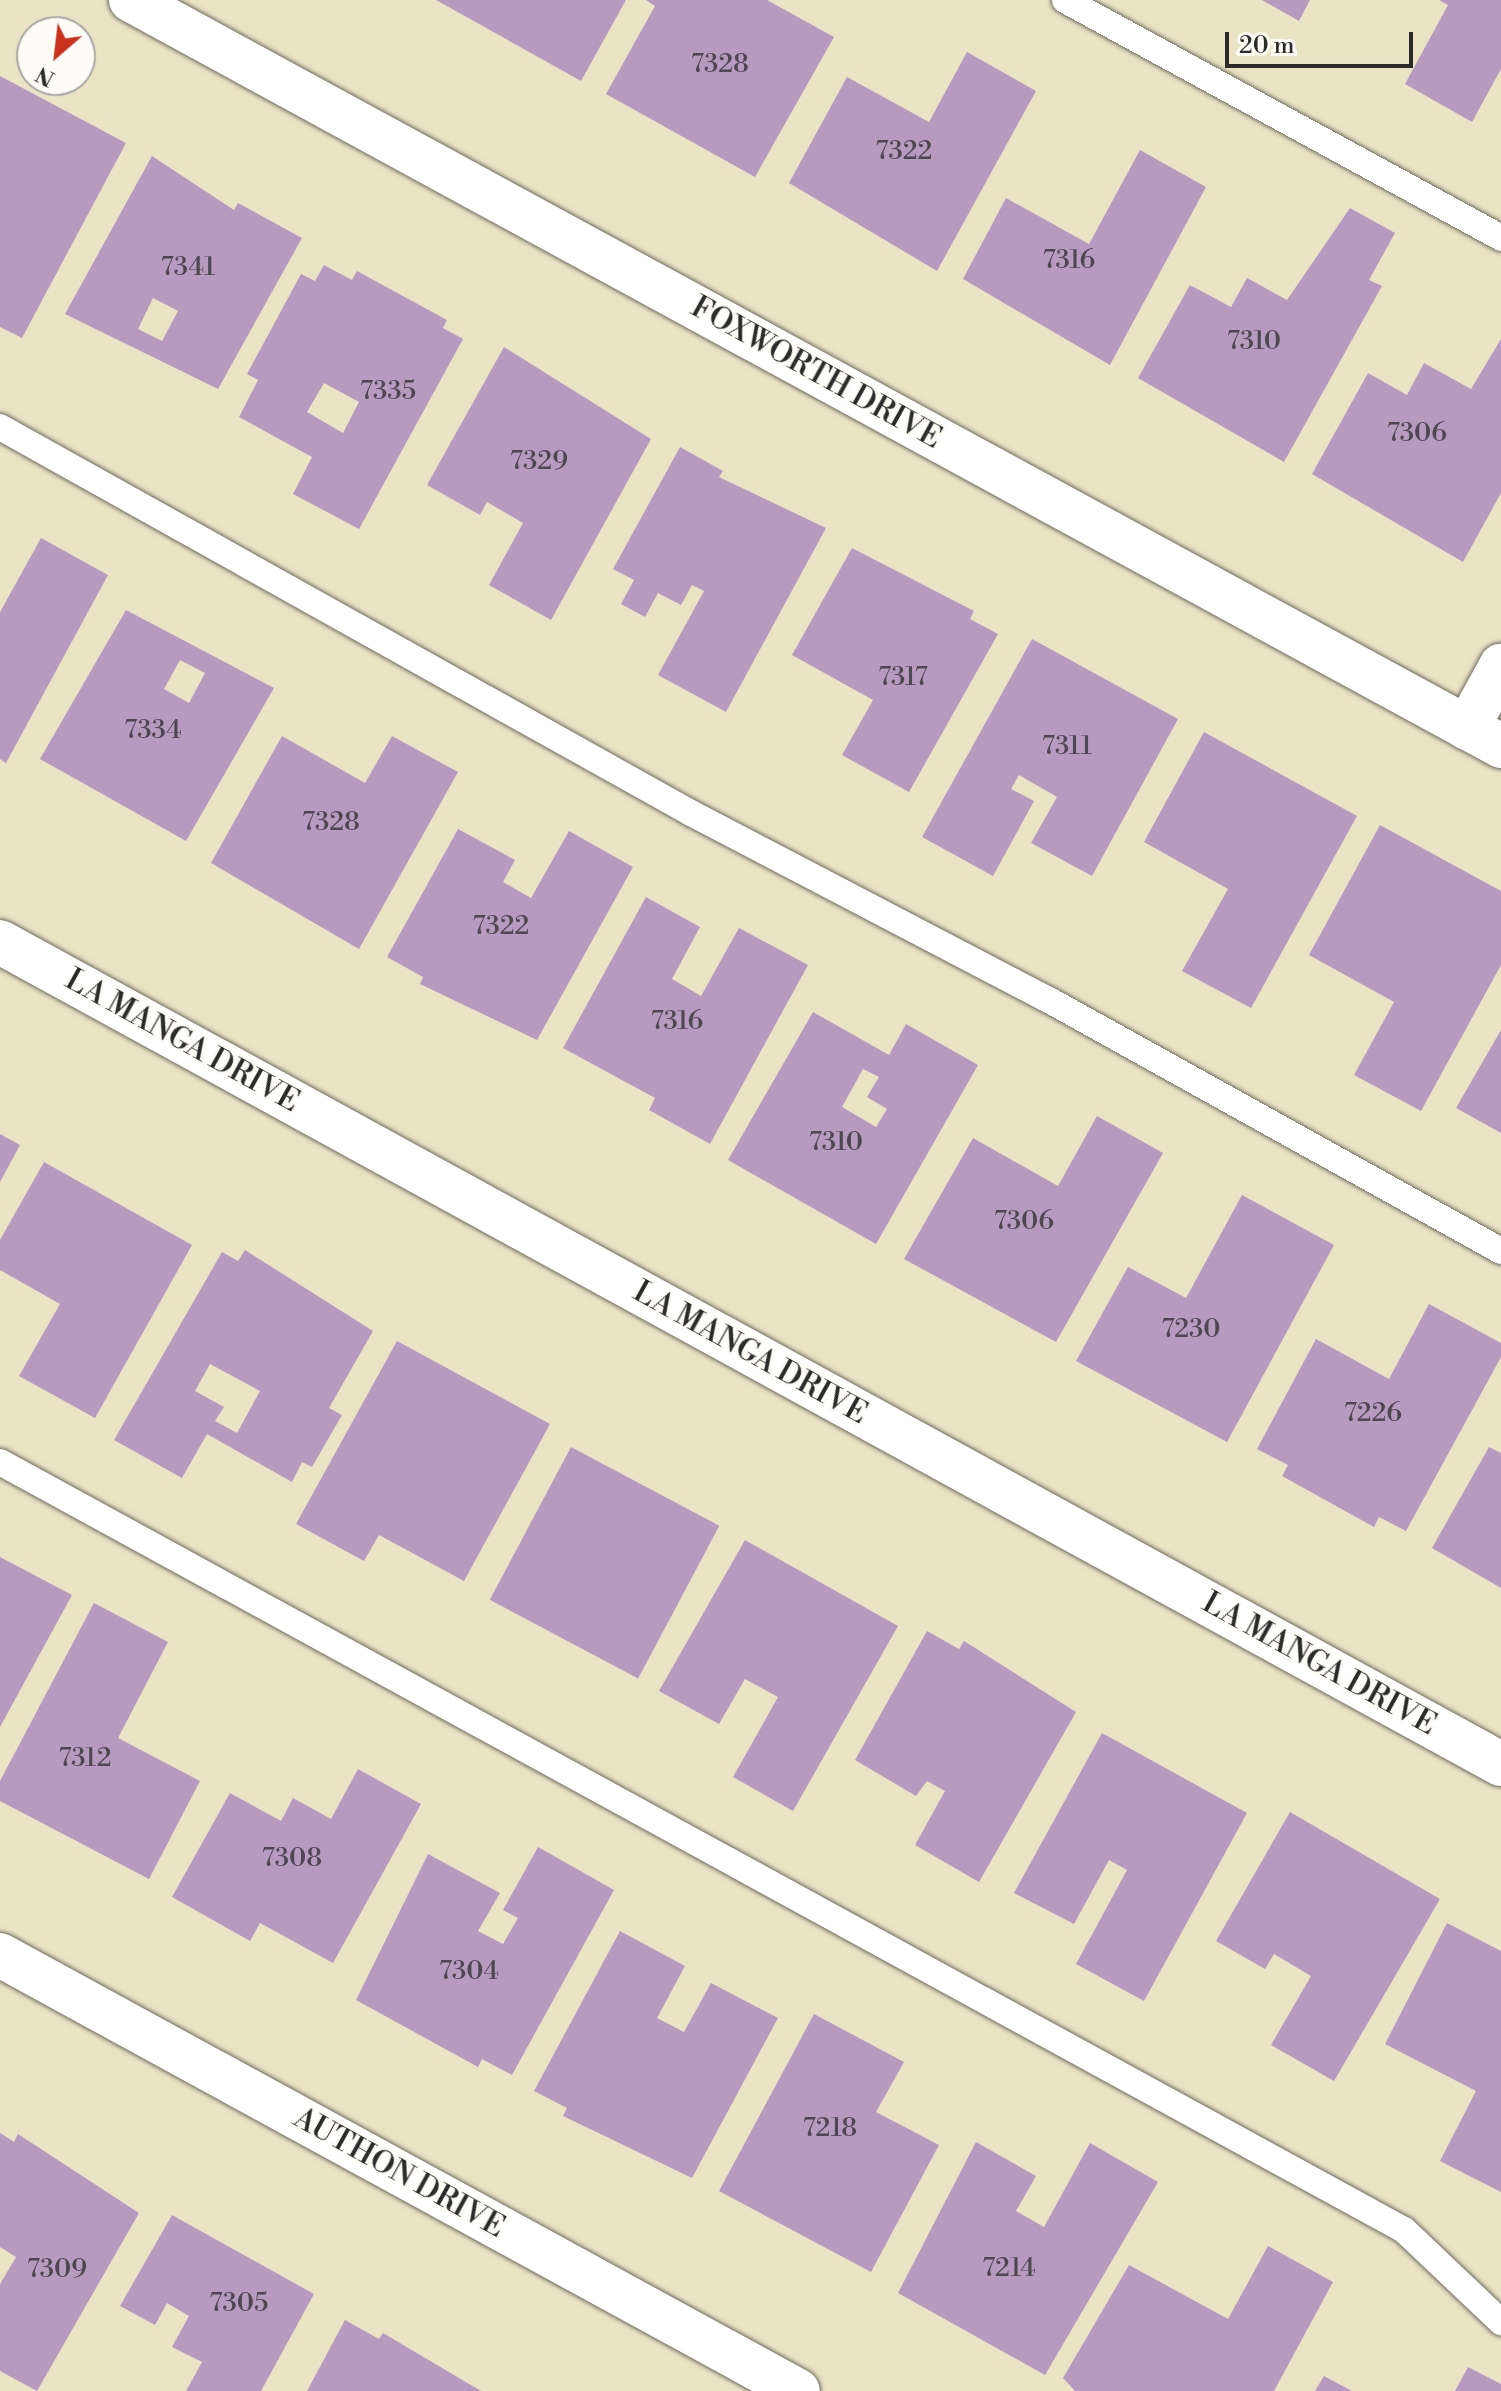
<!DOCTYPE html>
<html>
<head>
<meta charset="utf-8">
<style>
  body { margin:0 }
  #map { position:relative; width:1501px; height:2391px; overflow:hidden; background:#ebe4c4; font-family:"Libre Bodoni",serif }
  div>[style] { position:absolute }
  .building>* { inset:0; background:#b69ac0; transform-origin:0 0 }
  .roads { filter:drop-shadow(0 0 2px #6e6c61) drop-shadow(0 0 2px #6e6c61) }
  .service>* { height:26px; margin:-13px; padding:0 13px; transform-origin:13px; border-radius:13px; background:#fff }
  .minor>* { height:44px; margin:-22px; padding:0 22px; transform-origin:22px; border-radius:22px; background:#fff }
  .tertiary>* { height:44px; margin:-22px; padding:0 22px; transform-origin:22px; border-radius:22px; background:#fff }
  span { translate:-50% -50%; white-space:nowrap; text-align:center; line-height:1.15; -webkit-text-stroke:6px #fdfcf7; paint-order:stroke }
  .number-label { font-size:26px; color:#4e4750 }
  .number-label span { -webkit-text-stroke-width:0 }
  .street-label { font-size:30px; color:#2b2b2b }
  .north { position:absolute; left:16px; top:16px; width:80px; height:80px; box-sizing:border-box; background:#fdfcf7; border:2px solid #a9a8a5; border-radius:50%; rotate:208deg; font-size:22px; font-weight:700; line-height:32px; text-align:center; color:#2b2b2b }
  .north::after { content:''; display:block; margin:auto; width:28px; height:36px; background:#c8321e; clip-path:polygon(50% 0,100% 100%,50% 72%,0 100%) }
  .scale { position:absolute; left:1225px; top:32px; width:188px; height:36px; box-sizing:border-box; border:4px solid #2b2b2b; border-top:0; padding-left:10px; font-size:24px; line-height:28px; white-space:nowrap; color:#2b2b2b; -webkit-text-stroke:6px #fdfcf7; paint-order:stroke }
</style>
</head>
<body>
<div id="map">
  <div class="building">
    <div style="clip-path:polygon(436px 0,626px 0,581px 81px)"></div>
    <div style="clip-path:polygon(646px 0,767px 0,834px 37px,755px 177px,606px 94px,655px 6px)"></div>
    <div style="clip-path:polygon(1262px 0,1310px 0,1299px 21px)"></div>
    <div style="clip-path:polygon(1439px 0,1501px 0,1501px 69px,1472px 122px,1405px 84px,1448px 5px)"></div>
    <div style="clip-path:polygon(967px 52px,1036px 91px,937px 271px,789px 183px,847px 77px,929px 122px)"></div>
    <div style="clip-path:polygon(0 76px,126px 143px,22px 338px,0 327px)"></div>
    <div style="clip-path:polygon(1140px 150px,1206px 187px,1110px 365px,963px 279px,1006px 198px,1089px 244px)"></div>
    <div style="clip-path:polygon(evenodd,152px 156px,234px 210px,238px 203px,302px 238px,218px 389px,65px 314px,152px 156px,153px 298px,178px 311px,162px 341px,138px 329px,153px 298px)"></div>
    <div style="clip-path:polygon(1350px 208px,1395px 233px,1369px 280px,1382px 286px,1284px 462px,1138px 378px,1190px 285px,1231px 307px,1247px 278px,1287px 300px)"></div>
    <div style="clip-path:polygon(evenodd,324px 265px,352px 280px,357px 271px,447px 320px,443px 328px,463px 339px,359px 529px,293px 494px,312px 457px,239px 417px,258px 380px,247px 374px,301px 274px,315px 281px,324px 265px,324px 383px,359px 402px,343px 433px,307px 412px,324px 383px)"></div>
    <div style="clip-path:polygon(1501px 339px,1501px 493px,1463px 562px,1312px 474px,1368px 373px,1407px 395px,1424px 363px,1471px 389px)"></div>
    <div style="clip-path:polygon(504px 347px,651px 439px,551px 620px,489px 585px,523px 523px,487px 502px,480px 515px,427px 485px)"></div>
    <div style="clip-path:polygon(680px 447px,723px 471px,719px 477px,826px 528px,726px 712px,658px 675px,704px 591px,692px 585px,681px 605px,658px 593px,645px 617px,621px 604px,634px 580px,613px 569px)"></div>
    <div style="clip-path:polygon(41px 538px,108px 575px,6px 763px,0 759px,0 612px)"></div>
    <div style="clip-path:polygon(852px 548px,974px 611px,970px 619px,998px 634px,909px 792px,842px 755px,873px 700px,792px 655px)"></div>
    <div style="clip-path:polygon(evenodd,126px 610px,274px 688px,186px 841px,40px 759px,126px 610px,180px 660px,205px 673px,189px 703px,164px 689px,180px 660px)"></div>
    <div style="clip-path:polygon(1032px 639px,1178px 719px,1092px 876px,1031px 843px,1057px 797px,1019px 775px,1011px 789px,1034px 801px,993px 876px,922px 837px)"></div>
    <div style="clip-path:polygon(1204px 732px,1357px 816px,1251px 1008px,1182px 971px,1228px 889px,1144px 842px)"></div>
    <div style="clip-path:polygon(282px 736px,365px 783px,392px 736px,458px 772px,359px 949px,211px 863px)"></div>
    <div style="clip-path:polygon(1380px 825px,1501px 891px,1501px 965px,1421px 1111px,1354px 1075px,1394px 1002px,1309px 955px)"></div>
    <div style="clip-path:polygon(458px 829px,515px 860px,503px 882px,531px 898px,569px 831px,633px 867px,537px 1040px,420px 984px,423px 977px,387px 957px)"></div>
    <div style="clip-path:polygon(646px 897px,700px 927px,672px 979px,701px 996px,739px 928px,808px 965px,710px 1144px,649px 1110px,655px 1098px,563px 1048px)"></div>
    <div style="clip-path:polygon(evenodd,813px 1012px,889px 1055px,906px 1024px,978px 1065px,876px 1244px,728px 1160px,813px 1012px,863px 1069px,879px 1077px,867px 1097px,887px 1109px,876px 1127px,842px 1107px,863px 1069px)"></div>
    <div style="clip-path:polygon(1501px 1030px,1501px 1133px,1456px 1108px)"></div>
    <div style="clip-path:polygon(1097px 1116px,1163px 1153px,1056px 1342px,904px 1259px,973px 1138px,1058px 1186px)"></div>
    <div style="clip-path:polygon(0 1134px,20px 1145px,0 1182px)"></div>
    <div style="clip-path:polygon(44px 1162px,192px 1245px,95px 1418px,19px 1376px,60px 1304px,0 1270px,0 1240px)"></div>
    <div style="clip-path:polygon(1242px 1195px,1334px 1245px,1227px 1442px,1076px 1361px,1128px 1267px,1186px 1298px)"></div>
    <div style="clip-path:polygon(evenodd,245px 1250px,373px 1331px,329px 1408px,342px 1415px,312px 1467px,302px 1462px,292px 1482px,207px 1434px,182px 1478px,114px 1440px,222px 1252px,238px 1261px,245px 1250px,210px 1364px,260px 1391px,237px 1433px,215px 1421px,224px 1407px,195px 1391px,210px 1364px)"></div>
    <div style="clip-path:polygon(1429px 1304px,1501px 1343px,1501px 1357px,1406px 1531px,1379px 1517px,1374px 1527px,1282px 1476px,1288px 1465px,1257px 1449px,1316px 1339px,1389px 1379px)"></div>
    <div style="clip-path:polygon(397px 1341px,550px 1424px,464px 1581px,379px 1535px,364px 1561px,296px 1524px)"></div>
    <div style="left:571px;top:1447px;width:168px;height:173px;rotate:28deg"></div>
    <div style="clip-path:polygon(1489px 1447px,1501px 1453px,1501px 1588px,1432px 1548px)"></div>
    <div style="clip-path:polygon(745px 1540px,898px 1626px,793px 1811px,733px 1777px,778px 1697px,745px 1679px,719px 1724px,659px 1691px)"></div>
    <div style="clip-path:polygon(0 1557px,72px 1595px,0 1727px)"></div>
    <div style="clip-path:polygon(94px 1603px,168px 1642px,118px 1738px,200px 1781px,149px 1879px,0 1801px,0 1781px)"></div>
    <div style="clip-path:polygon(927px 1631px,959px 1649px,964px 1641px,1076px 1712px,979px 1882px,915px 1845px,945px 1791px,927px 1781px,916px 1796px,855px 1760px)"></div>
    <div style="clip-path:polygon(1102px 1733px,1247px 1813px,1144px 2001px,1076px 1964px,1127px 1870px,1109px 1860px,1074px 1924px,1014px 1893px)"></div>
    <div style="clip-path:polygon(358px 1769px,421px 1804px,333px 1963px,260px 1923px,250px 1941px,172px 1897px,230px 1793px,281px 1821px,293px 1798px,331px 1819px)"></div>
    <div style="clip-path:polygon(1290px 1812px,1440px 1899px,1334px 2081px,1271px 2045px,1311px 1976px,1274px 1954px,1265px 1969px,1216px 1941px)"></div>
    <div style="clip-path:polygon(538px 1847px,614px 1890px,512px 2075px,482px 2059px,478px 2067px,356px 2000px,428px 1854px,500px 1893px,478px 1931px,503px 1944px,518px 1918px,503px 1910px)"></div>
    <div style="clip-path:polygon(1447px 1923px,1501px 1951px,1501px 2192px,1440px 2161px,1476px 2091px,1385px 2044px)"></div>
    <div style="clip-path:polygon(620px 1931px,685px 1966px,657px 2018px,684px 2032px,711px 1983px,778px 2018px,692px 2178px,563px 2116px,567px 2108px,534px 2091px)"></div>
    <div style="clip-path:polygon(814px 2014px,904px 2062px,876px 2112px,939px 2145px,871px 2272px,719px 2191px)"></div>
    <div style="clip-path:polygon(0 2133px,14px 2142px,18px 2134px,139px 2213px,37px 2391px,0 2371px,0 2284px,16px 2257px,0 2247px)"></div>
    <div style="clip-path:polygon(976px 2142px,1036px 2176px,1016px 2211px,1044px 2227px,1090px 2143px,1158px 2182px,1045px 2375px,898px 2293px)"></div>
    <div style="clip-path:polygon(172px 2215px,314px 2294px,261px 2391px,186px 2391px,202px 2362px,172px 2347px,189px 2316px,167px 2303px,155px 2325px,120px 2306px)"></div>
    <div style="clip-path:polygon(1268px 2246px,1333px 2282px,1274px 2391px,1075px 2391px,1063px 2378px,1129px 2265px,1228px 2319px)"></div>
    <div style="clip-path:polygon(345px 2320px,379px 2339px,383px 2333px,481px 2391px,307px 2391px)"></div>
    <div style="clip-path:polygon(1468px 2367px,1501px 2384px,1501px 2391px,1455px 2391px)"></div>
    <div style="clip-path:polygon(1324px 2376px,1352px 2391px,1315px 2391px)"></div>
  </div>
  <div class="roads">
    <div class="service">
      <div style="left:1065px;top:0;width:497px;rotate:28.6deg"></div>
      <div style="left:0;top:427px;width:792px;rotate:29.19deg"></div>
      <div style="left:691px;top:813px;width:404px;rotate:27.6deg"></div>
      <div style="left:1049px;top:1000px;width:517px;rotate:29.04deg"></div>
      <div style="left:0;top:1462px;width:1600px;rotate:28.68deg"></div>
      <div style="left:1404px;top:2230px;width:134px;rotate:43.5deg"></div>
    </div>
    <div class="minor">
      <div style="left:131px;top:0;width:1560px;rotate:28.57deg"></div>
      <div style="left:1467px;top:728px;width:71px;rotate:-61.3deg"></div>
      <div style="left:0;top:1955px;width:909px;rotate:28.65deg"></div>
    </div>
    <div class="tertiary">
      <div style="left:0;top:942px;width:1711px;rotate:28.71deg"></div>
    </div>
  </div>
  <div class="number-label">
    <span style="left:720px;top:65px">7328</span>
    <span style="left:904px;top:152px">7322</span>
    <span style="left:1069px;top:261px">7316</span>
    <span style="left:188px;top:268px">7341</span>
    <span style="left:1254px;top:342px">7310</span>
    <span style="left:388px;top:392px">7335</span>
    <span style="left:1417px;top:434px">7306</span>
    <span style="left:539px;top:462px">7329</span>
    <span style="left:903px;top:678px">7317</span>
    <span style="left:153px;top:731px">7334</span>
    <span style="left:1067px;top:747px">7311</span>
    <span style="left:331px;top:823px">7328</span>
    <span style="left:501px;top:927px">7322</span>
    <span style="left:677px;top:1022px">7316</span>
    <span style="left:836px;top:1143px">7310</span>
    <span style="left:1024px;top:1222px">7306</span>
    <span style="left:1191px;top:1330px">7230</span>
    <span style="left:1373px;top:1414px">7226</span>
    <span style="left:85px;top:1759px">7312</span>
    <span style="left:292px;top:1859px">7308</span>
    <span style="left:469px;top:1972px">7304</span>
    <span style="left:830px;top:2129px">7218</span>
    <span style="left:1009px;top:2269px">7214</span>
    <span style="left:57px;top:2270px">7309</span>
    <span style="left:239px;top:2304px">7305</span>
  </div>
  <div class="street-label">
    <span style="left:816px;top:373px;rotate:29deg">FOXWORTH DRIVE</span>
    <span style="left:182px;top:1041px;rotate:29deg">LA MANGA DRIVE</span>
    <span style="left:750px;top:1353px;rotate:29deg">LA MANGA DRIVE</span>
    <span style="left:1319px;top:1664px;rotate:29deg">LA MANGA DRIVE</span>
    <span style="left:399px;top:2173px;rotate:29deg">AUTHON DRIVE</span>
  </div>
  <div class="north">N</div>
  <div class="scale">20 m</div>
</div>
</body>
</html>
